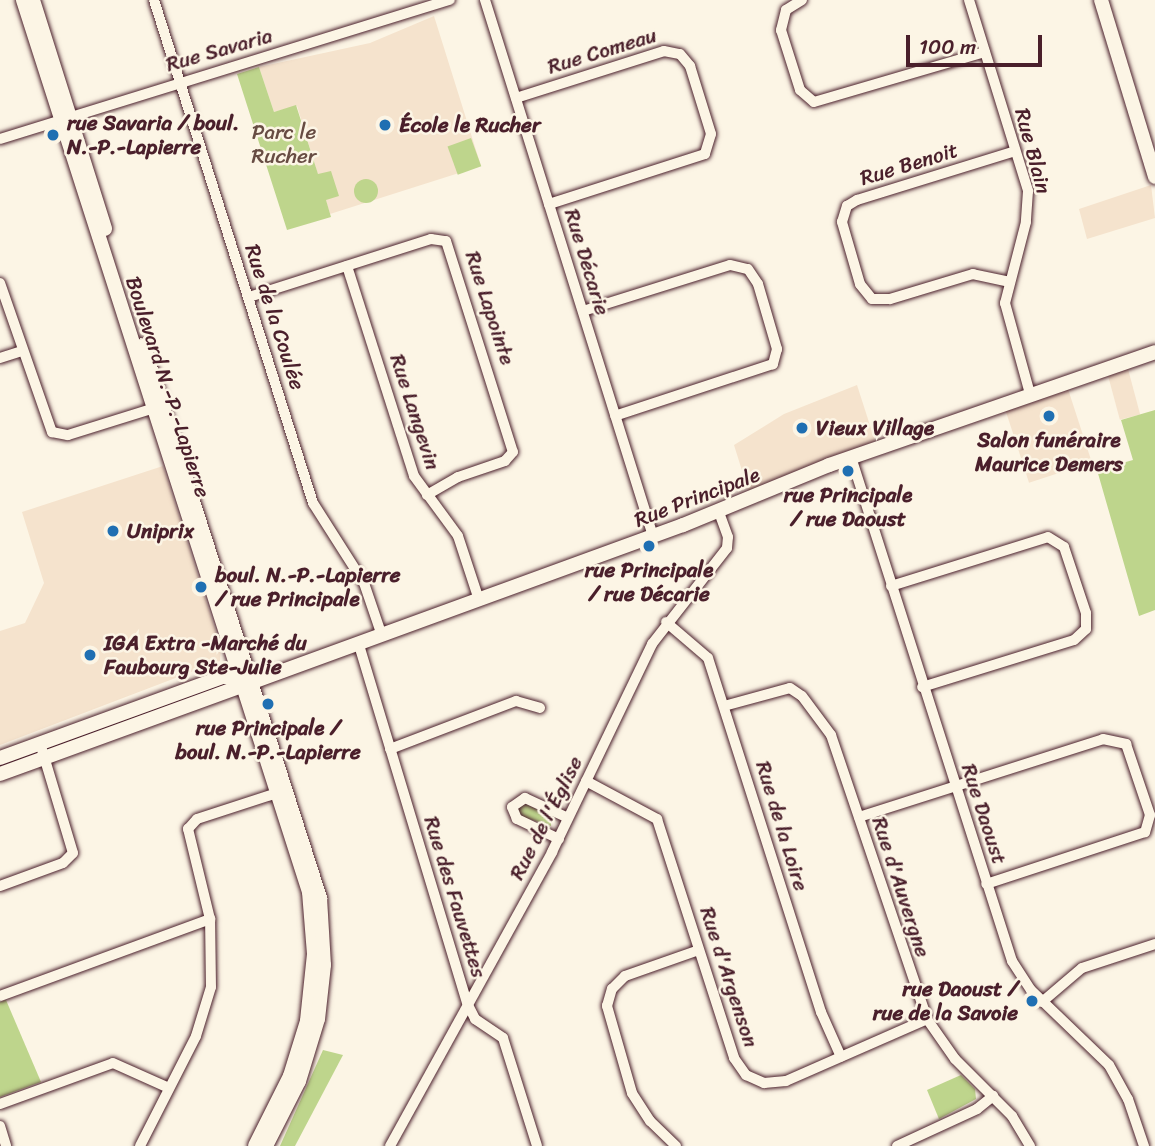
<!DOCTYPE html>
<html>
<head>
<meta charset="utf-8">
<style>
  body { margin:0 }
  #map { position:relative; width:1155px; height:1146px; overflow:hidden; background:#fcf5e5; font-family:Sriracha,sans-serif }
  div>[style] { position:absolute }
  .built>* { inset:0; background:#f5e3cd; transform-origin:0 0 }
  .green>* { inset:0; background:#bed58c; transform-origin:0 0 }
  .round { border-radius:50% }
  .roads { filter:drop-shadow(0 0 2px #4a1f2b) drop-shadow(0 0 2px #4a1f2b) }
  .street>* { height:10px; margin:-5px; padding:0 5px; transform-origin:5px; border-radius:5px; background:#fcf5e5 }
  .secondary>* { height:14px; margin:-7px; padding:0 7px; transform-origin:7px; border-radius:7px; background:#fcf5e5 }
  .dots>* { width:19px; height:19px; translate:-50% -50%; box-sizing:border-box; border:4px solid #fcf5e5; border-radius:50% }
  span { translate:-50% -50%; white-space:nowrap; text-align:center; line-height:1.15; -webkit-text-stroke:5px #fcf5e5; paint-order:stroke }
  .street-label { font-size:21px; color:#4a1f2b }
  .poi-label { font-size:21px; color:#4a1f2b; font-weight:700 }
  .left { translate:0 -50%; text-align:left }
  .right { translate:-100% -50%; text-align:right }
  .park-label { font-size:21px; color:#674c43 }
  .scale { position:absolute; left:906px; top:35px; width:136px; height:32px; box-sizing:border-box; border:4px solid #4a1f2b; border-top:0; padding-left:9px; font-size:21px; line-height:24px; white-space:nowrap; color:#4a1f2b; -webkit-text-stroke:5px #fcf5e5; paint-order:stroke }
</style>
</head>
<body>
<div id="map">
  <div class="built">
    <div style="clip-path:polygon(434px 16px,481px 166px,330px 214px,297px 106px,274px 112px,259px 67px,370px 43px)"></div>
    <div style="clip-path:polygon(1151px 185px,1155px 218px,1087px 239px,1079px 209px)"></div>
    <div style="left:1128px;top:369px;width:47px;height:21px;rotate:75deg"></div>
    <div style="clip-path:polygon(857px 385px,875px 441px,749px 493px,734px 445px,784px 414px)"></div>
    <div style="left:1068px;top:389px;width:77px;height:66px;rotate:72deg"></div>
    <div style="clip-path:polygon(163px 466px,221px 648px,220px 661px,0 745px,0 631px,25px 623px,44px 583px,22px 512px)"></div>
  </div>
  <div class="green">
    <div style="clip-path:polygon(259px 67px,274px 112px,296px 105px,318px 174px,331px 171px,339px 196px,326px 200px,331px 217px,287px 230px,237px 74px)"></div>
    <div style="left:471px;top:138px;width:30px;height:25px;rotate:70deg"></div>
    <div class="round" style="left:354px;top:179px;width:24px;height:24px"></div>
    <div style="clip-path:polygon(1155px 410px,1155px 610px,1139px 616px,1097px 470px,1133px 460px,1121px 420px)"></div>
    <div style="clip-path:polygon(526px 804px,551px 816px,551px 826px,520px 816px,518px 806px)"></div>
    <div style="clip-path:polygon(6px 1000px,41px 1082px,0 1097px,0 1002px)"></div>
    <div style="clip-path:polygon(323px 1050px,343px 1055px,295px 1146px,280px 1146px)"></div>
    <div style="clip-path:polygon(961px 1075px,975px 1089px,976px 1099px,939px 1119px,927px 1090px)"></div>
  </div>
  <div class="roads">
    <div class="street">
      <div style="left:154px;top:0;width:528px;rotate:72.46deg"></div>
      <div style="left:313px;top:503px;width:95px;rotate:57.5deg"></div>
      <div style="left:364px;top:583px;width:56px;rotate:71.2deg"></div>
      <div style="left:485px;top:0;width:562px;rotate:72.6deg"></div>
      <div style="left:802px;top:0;width:19px;rotate:148deg"></div>
      <div style="left:786px;top:10px;width:21px;rotate:104deg"></div>
      <div style="left:781px;top:30px;width:63px;rotate:72.4deg"></div>
      <div style="left:800px;top:90px;width:18px;rotate:41deg"></div>
      <div style="left:814px;top:102px;width:178px;rotate:-16.3deg"></div>
      <div style="left:969px;top:0;width:200px;rotate:72.8deg"></div>
      <div style="left:1028px;top:191px;width:31px;rotate:94deg"></div>
      <div style="left:1026px;top:222px;width:84px;rotate:104.5deg"></div>
      <div style="left:1005px;top:303px;width:94px;rotate:74.6deg"></div>
      <div style="left:516px;top:98px;width:155px;rotate:-17.6deg"></div>
      <div style="left:664px;top:51px;width:16px;rotate:11deg"></div>
      <div style="left:680px;top:54px;width:16px;rotate:50deg"></div>
      <div style="left:690px;top:66px;width:71px;rotate:72.8deg"></div>
      <div style="left:711px;top:134px;width:21px;rotate:107deg"></div>
      <div style="left:705px;top:154px;width:164px;rotate:162.2deg"></div>
      <div style="left:0;top:139px;width:471px;rotate:-17.2deg"></div>
      <div style="left:347px;top:266px;width:220px;rotate:72.3deg"></div>
      <div style="left:414px;top:476px;width:74px;rotate:53.7deg"></div>
      <div style="left:458px;top:536px;width:67px;rotate:71.8deg"></div>
      <div style="left:1010px;top:282px;width:38px;rotate:-168deg"></div>
      <div style="left:973px;top:274px;width:87px;rotate:163.2deg"></div>
      <div style="left:890px;top:299px;width:18px;rotate:180deg"></div>
      <div style="left:872px;top:299px;width:19px;rotate:-129deg"></div>
      <div style="left:860px;top:284px;width:65px;rotate:-106.2deg"></div>
      <div style="left:842px;top:222px;width:17px;rotate:-73deg"></div>
      <div style="left:847px;top:206px;width:12px;rotate:-31deg"></div>
      <div style="left:857px;top:200px;width:165px;rotate:-17.2deg"></div>
      <div style="left:0;top:283px;width:158px;rotate:70.8deg"></div>
      <div style="left:52px;top:432px;width:16px;rotate:11deg"></div>
      <div style="left:68px;top:435px;width:94px;rotate:-17.3deg"></div>
      <div style="left:249px;top:297px;width:191px;rotate:-17.7deg"></div>
      <div style="left:431px;top:239px;width:15px;rotate:8deg"></div>
      <div style="left:446px;top:241px;width:221px;rotate:72.4deg"></div>
      <div style="left:513px;top:452px;width:12px;rotate:132deg"></div>
      <div style="left:505px;top:461px;width:50px;rotate:161.2deg"></div>
      <div style="left:458px;top:477px;width:36px;rotate:150deg"></div>
      <div style="left:583px;top:311px;width:154px;rotate:-17.4deg"></div>
      <div style="left:730px;top:265px;width:18px;rotate:13deg"></div>
      <div style="left:748px;top:269px;width:18px;rotate:56deg"></div>
      <div style="left:758px;top:284px;width:68px;rotate:73.7deg"></div>
      <div style="left:777px;top:349px;width:16px;rotate:105deg"></div>
      <div style="left:773px;top:364px;width:166px;rotate:161.8deg"></div>
      <div style="left:0;top:358px;width:23px;rotate:-18deg"></div>
      <div style="left:851px;top:457px;width:529px;rotate:72.28deg"></div>
      <div style="left:1012px;top:961px;width:35px;rotate:57deg"></div>
      <div style="left:1031px;top:990px;width:108px;rotate:43.9deg"></div>
      <div style="left:1109px;top:1065px;width:39px;rotate:61deg"></div>
      <div style="left:1128px;top:1099px;width:50px;rotate:71.2deg"></div>
      <div style="left:891px;top:586px;width:164px;rotate:-17.3deg"></div>
      <div style="left:1048px;top:537px;width:19px;rotate:32deg"></div>
      <div style="left:1064px;top:547px;width:70px;rotate:71.6deg"></div>
      <div style="left:1086px;top:613px;width:16px;rotate:90deg"></div>
      <div style="left:1086px;top:629px;width:16px;rotate:137deg"></div>
      <div style="left:1074px;top:640px;width:159px;rotate:162.8deg"></div>
      <div style="left:666px;top:622px;width:55px;rotate:40.6deg"></div>
      <div style="left:708px;top:658px;width:372px;rotate:72.3deg"></div>
      <div style="left:821px;top:1012px;width:49px;rotate:66deg"></div>
      <div style="left:359px;top:645px;width:376px;rotate:73.2deg"></div>
      <div style="left:468px;top:1005px;width:16px;rotate:63deg"></div>
      <div style="left:475px;top:1019px;width:34px;rotate:34deg"></div>
      <div style="left:503px;top:1038px;width:113px;rotate:72.5deg"></div>
      <div style="left:724px;top:706px;width:68px;rotate:-15.3deg"></div>
      <div style="left:790px;top:688px;width:14px;rotate:34deg"></div>
      <div style="left:802px;top:696px;width:49px;rotate:53.4deg"></div>
      <div style="left:831px;top:735px;width:300px;rotate:71.3deg"></div>
      <div style="left:927px;top:1019px;width:49px;rotate:55deg"></div>
      <div style="left:955px;top:1059px;width:81px;rotate:45deg"></div>
      <div style="left:1012px;top:1116px;width:35px;rotate:59deg"></div>
      <div style="left:390px;top:749px;width:135px;rotate:-20.9deg"></div>
      <div style="left:516px;top:701px;width:25px;rotate:16deg"></div>
      <div style="left:586px;top:781px;width:81px;rotate:28.2deg"></div>
      <div style="left:657px;top:819px;width:251px;rotate:72.1deg"></div>
      <div style="left:734px;top:1058px;width:21px;rotate:55deg"></div>
      <div style="left:746px;top:1075px;width:20px;rotate:24deg"></div>
      <div style="left:764px;top:1083px;width:22px;rotate:-5deg"></div>
      <div style="left:786px;top:1081px;width:154px;rotate:-23.7deg"></div>
      <div style="left:859px;top:817px;width:256px;rotate:-17.7deg"></div>
      <div style="left:1103px;top:739px;width:24px;rotate:12deg"></div>
      <div style="left:1126px;top:744px;width:75px;rotate:71.3deg"></div>
      <div style="left:1150px;top:815px;width:18px;rotate:106deg"></div>
      <div style="left:1145px;top:832px;width:167px;rotate:161.9deg"></div>
      <div style="left:559px;top:839px;width:47px;rotate:-154.5deg"></div>
      <div style="left:517px;top:819px;width:13px;rotate:-113deg"></div>
      <div style="left:512px;top:807px;width:16px;rotate:-35deg"></div>
      <div style="left:525px;top:798px;width:47px;rotate:24.9deg"></div>
      <div style="left:0;top:886px;width:67px;rotate:-20.1deg"></div>
      <div style="left:63px;top:863px;width:14px;rotate:-45deg"></div>
      <div style="left:73px;top:853px;width:112px;rotate:-106.7deg"></div>
      <div style="left:0;top:996px;width:224px;rotate:-20.1deg"></div>
      <div style="left:1042px;top:1002px;width:52px;rotate:-40.4deg"></div>
      <div style="left:1082px;top:968px;width:77px;rotate:-18.2deg"></div>
      <div style="left:0;top:1104px;width:120px;rotate:-19.9deg"></div>
      <div style="left:113px;top:1063px;width:61px;rotate:24.1deg"></div>
      <div style="left:0;top:1126px;width:21px;rotate:73deg"></div>
      <div style="left:140px;top:1146px;width:123px;rotate:-63deg"></div>
      <div style="left:196px;top:1036px;width:51px;rotate:-73deg"></div>
      <div style="left:211px;top:987px;width:68px;rotate:-90.8deg"></div>
      <div style="left:210px;top:919px;width:93px;rotate:-103.7deg"></div>
      <div style="left:188px;top:829px;width:13px;rotate:-48deg"></div>
      <div style="left:197px;top:819px;width:90px;rotate:-18deg"></div>
      <div style="left:390px;top:1146px;width:336px;rotate:-61.1deg"></div>
      <div style="left:552px;top:852px;width:231px;rotate:-64.3deg"></div>
      <div style="left:652px;top:644px;width:122px;rotate:-52deg"></div>
      <div style="left:727px;top:548px;width:11px;rotate:-85deg"></div>
      <div style="left:728px;top:537px;width:27px;rotate:-110deg"></div>
      <div style="left:676px;top:1146px;width:36px;rotate:-136deg"></div>
      <div style="left:650px;top:1121px;width:33px;rotate:-123deg"></div>
      <div style="left:632px;top:1093px;width:91px;rotate:-106deg"></div>
      <div style="left:607px;top:1006px;width:18px;rotate:-74deg"></div>
      <div style="left:612px;top:989px;width:18px;rotate:-45deg"></div>
      <div style="left:625px;top:976px;width:78px;rotate:-19.4deg"></div>
      <div style="left:897px;top:1146px;width:88px;rotate:-24.8deg"></div>
      <div style="left:977px;top:1109px;width:21px;rotate:-39deg"></div>
    </div>
    <div class="secondary">
      <div style="left:23px;top:0;width:937px;rotate:72.22deg"></div>
      <div style="left:309px;top:892px;width:62px;rotate:85.4deg"></div>
      <div style="left:314px;top:954px;width:67px;rotate:96deg"></div>
      <div style="left:307px;top:1021px;width:58px;rotate:107.2deg"></div>
      <div style="left:290px;top:1076px;width:78px;rotate:116.6deg"></div>
      <div style="left:33px;top:0;width:240px;rotate:72.5deg"></div>
      <div style="left:1101px;top:0;width:185px;rotate:73deg"></div>
      <div style="left:143px;top:345px;width:581px;rotate:72.25deg"></div>
      <div style="left:320px;top:898px;width:67px;rotate:86.6deg"></div>
      <div style="left:324px;top:965px;width:54px;rotate:96.3deg"></div>
      <div style="left:318px;top:1019px;width:65px;rotate:107deg"></div>
      <div style="left:299px;top:1081px;width:73px;rotate:116.9deg"></div>
      <div style="left:0;top:758px;width:237px;rotate:-20deg"></div>
      <div style="left:223px;top:677px;width:27px;rotate:2deg"></div>
      <div style="left:0;top:774px;width:727px;rotate:-20.03deg"></div>
      <div style="left:683px;top:525px;width:158px;rotate:-22.3deg"></div>
      <div style="left:829px;top:465px;width:345px;rotate:-19.1deg"></div>
    </div>
  </div>
  <div class="dots">
    <div style="left:385px;top:125px;background:#1f6fb2"></div>
    <div style="left:53px;top:135px;background:#1f6fb2"></div>
    <div style="left:1049px;top:416px;background:#1f6fb2"></div>
    <div style="left:802px;top:428px;background:#1f6fb2"></div>
    <div style="left:848px;top:471px;background:#1f6fb2"></div>
    <div style="left:113px;top:531px;background:#1f6fb2"></div>
    <div style="left:649px;top:546px;background:#1f6fb2"></div>
    <div style="left:201px;top:587px;background:#1f6fb2"></div>
    <div style="left:90px;top:655px;background:#1f6fb2"></div>
    <div style="left:268px;top:704px;background:#1f6fb2"></div>
    <div style="left:1032px;top:1001px;background:#1f6fb2"></div>
  </div>
  <div class="street-label">
    <span style="left:219px;top:50px;rotate:-16deg">Rue Savaria</span>
    <span style="left:602px;top:51px;rotate:-17deg">Rue Comeau</span>
    <span style="left:1033px;top:151px;rotate:75deg">Rue Blain</span>
    <span style="left:909px;top:164px;rotate:-17deg">Rue Benoit</span>
    <span style="left:587px;top:262px;rotate:73deg">Rue Décarie</span>
    <span style="left:490px;top:308px;rotate:72deg">Rue Lapointe</span>
    <span style="left:275px;top:317px;rotate:72deg">Rue de la Coulée</span>
    <span style="left:168px;top:387px;rotate:72deg">Boulevard N.-P.-Lapierre</span>
    <span style="left:415px;top:412px;rotate:72deg">Rue Langevin</span>
    <span style="left:697px;top:497px;rotate:-21deg">Rue Principale</span>
    <span style="left:984px;top:814px;rotate:72deg">Rue Daoust</span>
    <span style="left:546px;top:818px;rotate:-63deg">Rue de l'Église</span>
    <span style="left:782px;top:826px;rotate:73deg">Rue de la Loire</span>
    <span style="left:901px;top:887px;rotate:72deg">Rue d'Auvergne</span>
    <span style="left:455px;top:897px;rotate:73deg">Rue des Fauvettes</span>
    <span style="left:729px;top:977px;rotate:72deg">Rue d'Argenson</span>
  </div>
  <div class="poi-label">
    <span class="left" style="left:67px;top:135px">rue Savaria / boul.<br>N.-P.-Lapierre</span>
    <span class="left" style="left:399px;top:125px">École le Rucher</span>
    <span class="left" style="left:816px;top:428px">Vieux Village</span>
    <span style="left:1049px;top:452px">Salon funéraire<br>Maurice Demers</span>
    <span style="left:848px;top:507px">rue Principale<br>/ rue Daoust</span>
    <span class="left" style="left:127px;top:531px">Uniprix</span>
    <span style="left:649px;top:582px">rue Principale<br>/ rue Décarie</span>
    <span class="left" style="left:215px;top:587px">boul. N.-P.-Lapierre<br>/ rue Principale</span>
    <span class="left" style="left:104px;top:655px">IGA Extra -Marché du<br>Faubourg Ste-Julie</span>
    <span style="left:268px;top:740px">rue Principale /<br>boul. N.-P.-Lapierre</span>
    <span class="right" style="left:1018px;top:1001px">rue Daoust /<br>rue de la Savoie</span>
  </div>
  <div class="park-label">
    <span style="left:284px;top:144px">Parc le<br>Rucher</span>
  </div>
  <div class="scale">100 m</div>
</div>
</body>
</html>
